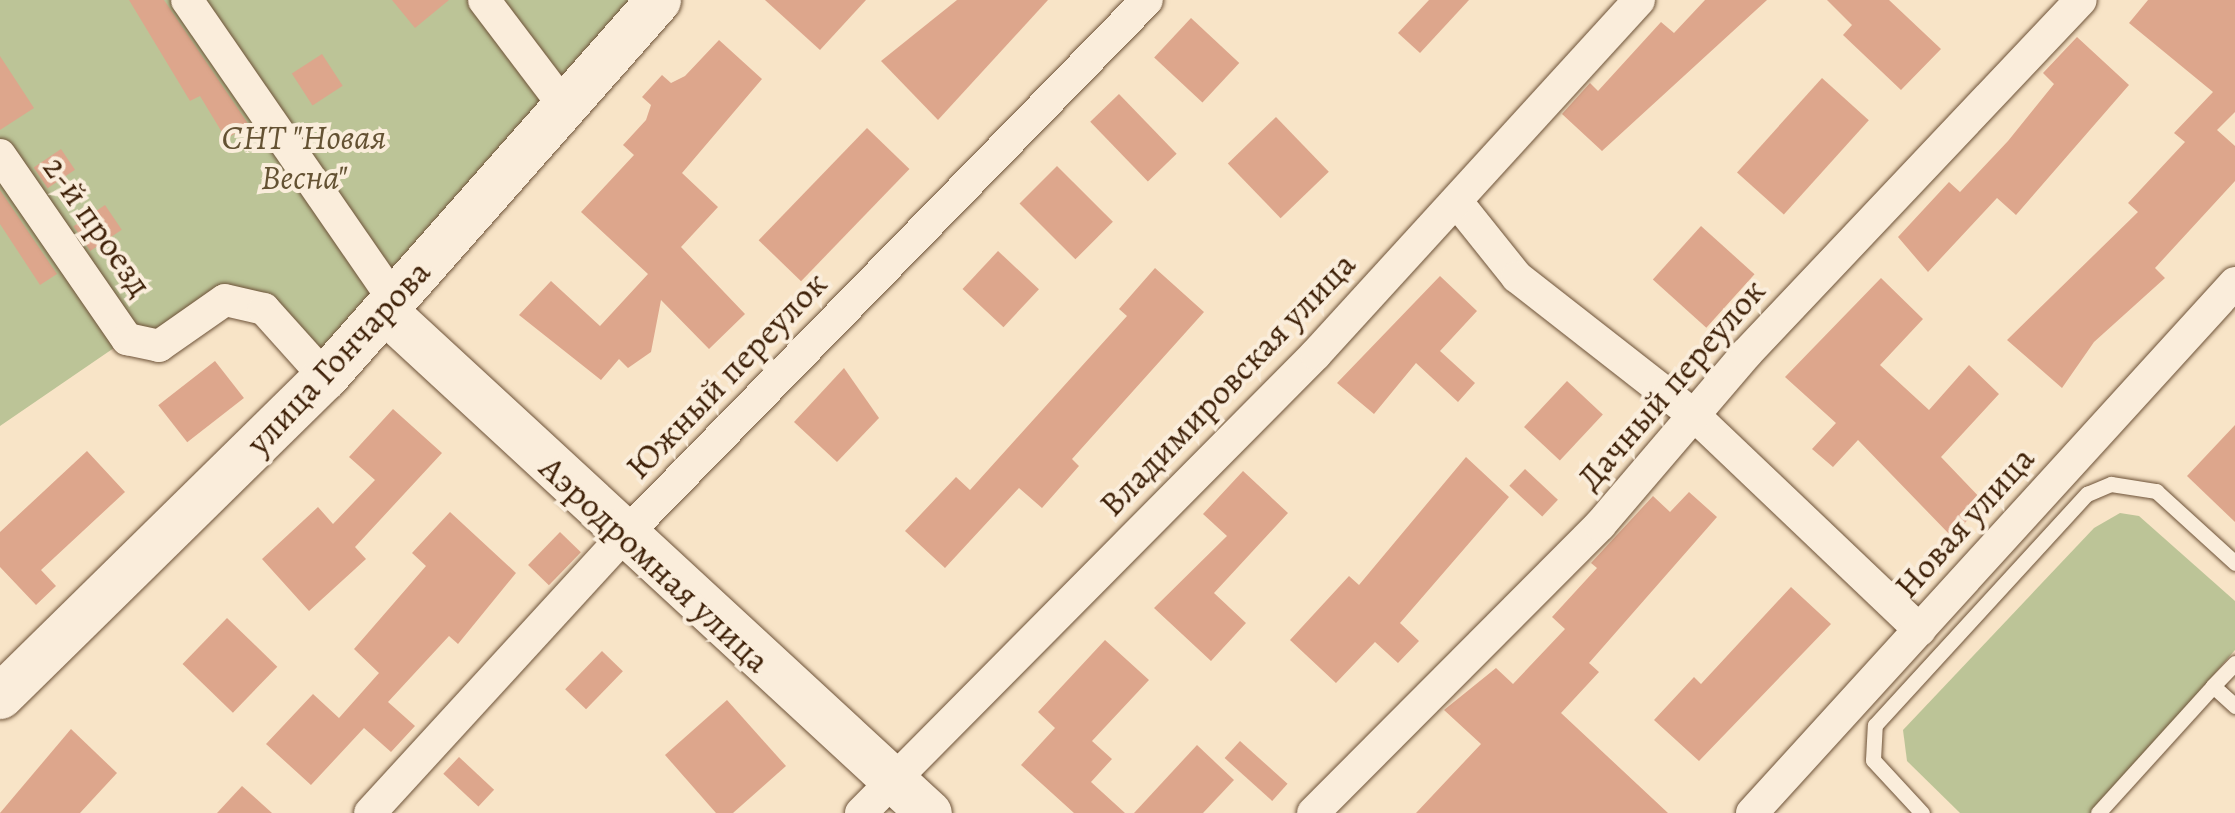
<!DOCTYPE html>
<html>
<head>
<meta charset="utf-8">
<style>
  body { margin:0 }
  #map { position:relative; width:2235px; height:813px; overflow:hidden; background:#f8e4c7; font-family:Alegreya,serif }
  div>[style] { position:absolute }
  .green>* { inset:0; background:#bcc497 }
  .building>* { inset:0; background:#dda68c; transform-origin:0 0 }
  .roads { filter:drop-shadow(0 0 2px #6d5238) drop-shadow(0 0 2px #6d5238) }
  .lane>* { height:15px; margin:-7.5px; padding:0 7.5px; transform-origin:7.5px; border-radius:7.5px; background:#faeddb }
  .street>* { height:32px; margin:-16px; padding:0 16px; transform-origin:16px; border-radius:16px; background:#faeddb }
  .secondary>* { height:45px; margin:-22.5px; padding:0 22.5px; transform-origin:22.5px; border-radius:22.5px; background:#faeddb }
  span { translate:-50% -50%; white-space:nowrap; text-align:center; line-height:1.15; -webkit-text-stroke:8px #faeddb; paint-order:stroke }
  .park-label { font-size:35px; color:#645233; font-style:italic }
  .street-label { font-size:35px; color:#3f2108 }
</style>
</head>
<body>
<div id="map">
  <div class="green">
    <div style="clip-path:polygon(0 0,658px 0,325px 377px,225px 300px,159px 346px,127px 339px,0 426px)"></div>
    <div style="clip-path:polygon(2120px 513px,2139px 516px,2235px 601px,2235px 650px,2094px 813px,1960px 813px,1907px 761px,1903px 730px,2094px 528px)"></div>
  </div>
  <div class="building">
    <div style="clip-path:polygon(129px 0,164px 0,249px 125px,226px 139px,200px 96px,190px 101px)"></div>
    <div style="clip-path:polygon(392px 0,449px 0,415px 28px)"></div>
    <div style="clip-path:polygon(765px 0,866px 0,820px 50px)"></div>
    <div style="clip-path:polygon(957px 0,1048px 0,938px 120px,881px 61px)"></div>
    <div style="clip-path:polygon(1429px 0,1469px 0,1420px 53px,1398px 33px)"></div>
    <div style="clip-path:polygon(1705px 0,1767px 0,1602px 151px,1562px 114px,1590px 83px,1598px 91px,1661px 22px,1674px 33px)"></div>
    <div style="clip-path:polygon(1827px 0,1889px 0,1941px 49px,1901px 90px,1843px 35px,1852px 25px)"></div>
    <div style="clip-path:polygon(2148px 0,2235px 0,2235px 112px,2217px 130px,2235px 146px,2235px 181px,2155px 268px,2165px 278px,2094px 342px,2062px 388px,2007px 340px,2138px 212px,2128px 203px,2185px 142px,2174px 133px,2213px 92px,2129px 23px)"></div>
    <div style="left:1191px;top:18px;width:66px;height:54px;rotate:43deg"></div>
    <div style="clip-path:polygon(2077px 37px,2129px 85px,2016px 215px,1997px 198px,1928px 272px,1898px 237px,1949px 182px,1960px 192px,2008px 141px,2054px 84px,2043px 73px)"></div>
    <div style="clip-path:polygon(719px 40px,762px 79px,682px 173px,718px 207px,681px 247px,745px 314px,709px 349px,661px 300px,651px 352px,628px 368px,619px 359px,601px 380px,519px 315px,551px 281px,600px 326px,648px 274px,581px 212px,634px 155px,623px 145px,646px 120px,651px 105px,642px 97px,662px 75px,671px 83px,685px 76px)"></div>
    <div style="left:322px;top:54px;width:38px;height:36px;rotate:57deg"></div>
    <div style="clip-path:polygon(0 56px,34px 108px,0 130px)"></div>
    <div style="left:1822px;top:78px;width:63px;height:127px;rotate:42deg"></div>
    <div style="left:1119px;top:94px;width:83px;height:40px;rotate:46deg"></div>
    <div style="left:1276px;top:117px;width:76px;height:67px;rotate:46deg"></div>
    <div style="left:867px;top:128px;width:59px;height:156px;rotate:44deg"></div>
    <div style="left:61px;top:149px;width:25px;height:33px;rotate:56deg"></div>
    <div style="left:1057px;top:166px;width:79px;height:53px;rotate:45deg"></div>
    <div style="clip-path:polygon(0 190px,57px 274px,40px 285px,0 224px)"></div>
    <div style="left:105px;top:205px;width:30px;height:38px;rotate:56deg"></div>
    <div style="left:1701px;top:226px;width:72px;height:72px;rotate:42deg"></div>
    <div style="left:998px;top:251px;width:56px;height:52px;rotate:43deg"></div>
    <div style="clip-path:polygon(1155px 268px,1204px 312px,1072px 459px,1079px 466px,1042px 508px,1019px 488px,945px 568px,905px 531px,956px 477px,970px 490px,1127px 316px,1119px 309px)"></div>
    <div style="clip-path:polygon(1440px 276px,1477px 311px,1440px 351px,1475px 383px,1458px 402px,1416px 363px,1374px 414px,1337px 383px)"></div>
    <div style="clip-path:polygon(1881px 278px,1923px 319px,1880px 365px,1929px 410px,1969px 365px,1999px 394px,1941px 457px,1984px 502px,1952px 537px,1858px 440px,1833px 467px,1812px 449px,1836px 423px,1785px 377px)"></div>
    <div style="left:215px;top:361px;width:47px;height:72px;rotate:52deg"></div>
    <div style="clip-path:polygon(844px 368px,879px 418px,837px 462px,794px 422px)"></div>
    <div style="left:1567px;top:381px;width:49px;height:63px;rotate:43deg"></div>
    <div style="clip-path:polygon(393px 409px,442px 453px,355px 547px,366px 559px,309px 611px,262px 559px,318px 507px,333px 524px,375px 480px,349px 457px)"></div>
    <div style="clip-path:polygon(2235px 425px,2235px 522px,2187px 476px)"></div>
    <div style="clip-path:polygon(87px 451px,125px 492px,41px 570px,56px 586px,36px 605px,0 567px,0 532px)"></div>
    <div style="clip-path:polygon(1466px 457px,1509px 497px,1400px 623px,1419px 641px,1398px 663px,1375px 642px,1336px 683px,1290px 640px,1349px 576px,1359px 585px)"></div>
    <div style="left:1525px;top:469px;width:45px;height:23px;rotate:43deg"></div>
    <div style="clip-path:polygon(1243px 471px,1288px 513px,1214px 593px,1246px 623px,1211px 661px,1154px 608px,1227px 536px,1203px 514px)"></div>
    <div style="clip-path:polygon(1689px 492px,1717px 517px,1589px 663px,1599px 672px,1561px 713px,1668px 813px,1416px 813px,1481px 744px,1444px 710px,1496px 668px,1513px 684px,1565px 629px,1552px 617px,1597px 568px,1591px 563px,1653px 496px,1670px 512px)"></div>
    <div style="clip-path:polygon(450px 512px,516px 573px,458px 644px,449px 636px,388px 702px,415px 726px,391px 752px,364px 728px,311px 785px,266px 744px,313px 694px,339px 718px,379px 673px,354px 649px,426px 566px,412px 553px)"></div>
    <div style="left:560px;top:532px;width:29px;height:46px;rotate:44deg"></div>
    <div style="clip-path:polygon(1791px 587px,1831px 624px,1699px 761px,1654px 720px,1694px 677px,1701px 684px)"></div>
    <div style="left:227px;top:618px;width:70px;height:64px;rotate:44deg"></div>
    <div style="clip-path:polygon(1105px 640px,1149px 680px,1092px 741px,1112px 759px,1091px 782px,1125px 813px,1074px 813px,1021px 765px,1055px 728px,1038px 712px)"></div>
    <div style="left:602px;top:651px;width:29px;height:53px;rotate:44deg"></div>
    <div style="clip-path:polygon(727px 700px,786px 766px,733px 813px,716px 813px,665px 755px)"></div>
    <div style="clip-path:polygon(71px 729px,117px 773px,80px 813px,0 813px)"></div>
    <div style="left:1240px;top:741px;width:64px;height:23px;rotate:42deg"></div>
    <div style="clip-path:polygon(1197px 745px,1234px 780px,1203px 813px,1134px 813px)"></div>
    <div style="left:459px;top:757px;width:48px;height:23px;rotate:43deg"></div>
    <div style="clip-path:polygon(242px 786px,272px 813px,217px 813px)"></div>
  </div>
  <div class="roads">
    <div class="lane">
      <div style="left:2235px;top:663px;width:32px;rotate:134deg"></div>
      <div style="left:2213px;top:686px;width:30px;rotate:42deg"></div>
      <div style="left:1922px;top:813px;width:72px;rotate:-132.8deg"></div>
      <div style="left:1873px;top:760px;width:35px;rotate:-87deg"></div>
      <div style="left:1875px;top:725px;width:314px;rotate:-47.5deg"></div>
      <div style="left:2087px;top:494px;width:26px;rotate:-23deg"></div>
      <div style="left:2111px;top:484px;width:46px;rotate:8.8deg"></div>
      <div style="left:2156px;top:491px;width:107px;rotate:42.3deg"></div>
      <div style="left:2098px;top:813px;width:171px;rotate:-47.8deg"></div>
    </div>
    <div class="street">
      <div style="left:187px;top:0;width:366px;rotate:55.4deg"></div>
      <div style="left:484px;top:0;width:129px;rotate:52.9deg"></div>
      <div style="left:0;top:155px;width:224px;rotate:55.4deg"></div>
      <div style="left:127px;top:339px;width:33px;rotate:12deg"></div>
      <div style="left:159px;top:346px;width:80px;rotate:-34.9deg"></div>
      <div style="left:225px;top:300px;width:40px;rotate:13deg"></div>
      <div style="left:264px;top:309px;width:91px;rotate:48.1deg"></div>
      <div style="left:1457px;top:202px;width:96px;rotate:51.3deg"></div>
      <div style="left:1517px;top:277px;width:227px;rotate:38deg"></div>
      <div style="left:1696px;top:417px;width:309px;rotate:43.6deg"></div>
      <div style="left:370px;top:813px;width:374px;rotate:-47.5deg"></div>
      <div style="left:623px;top:537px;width:750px;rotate:-45.7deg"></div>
      <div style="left:861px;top:813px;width:646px;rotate:-45.25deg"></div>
      <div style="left:1316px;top:354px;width:479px;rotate:-47.6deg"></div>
      <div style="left:1313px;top:813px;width:407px;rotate:-45.1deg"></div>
      <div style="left:1600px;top:525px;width:225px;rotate:-49.5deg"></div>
      <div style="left:1746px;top:354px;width:487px;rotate:-46.6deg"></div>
      <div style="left:1752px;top:813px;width:717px;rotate:-47.66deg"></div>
    </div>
    <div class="secondary">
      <div style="left:385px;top:311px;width:740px;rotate:42.7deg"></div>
      <div style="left:0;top:696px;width:455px;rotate:-44.5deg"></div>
      <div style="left:325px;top:377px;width:503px;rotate:-48.55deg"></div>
    </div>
  </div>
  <div class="park-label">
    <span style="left:304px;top:157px">СНТ "Новая<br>Весна"</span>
  </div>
  <div class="street-label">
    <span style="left:98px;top:226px;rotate:55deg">2-й проезд</span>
    <span style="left:338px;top:357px;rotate:-47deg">улица Гончарова</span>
    <span style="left:726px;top:375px;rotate:-46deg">Южный переулок</span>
    <span style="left:1227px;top:384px;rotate:-46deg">Владимировская улица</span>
    <span style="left:1671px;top:384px;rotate:-49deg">Дачный переулок</span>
    <span style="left:1964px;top:522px;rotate:-48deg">Новая улица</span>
    <span style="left:655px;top:564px;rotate:43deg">Аэродромная улица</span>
  </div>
</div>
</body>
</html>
